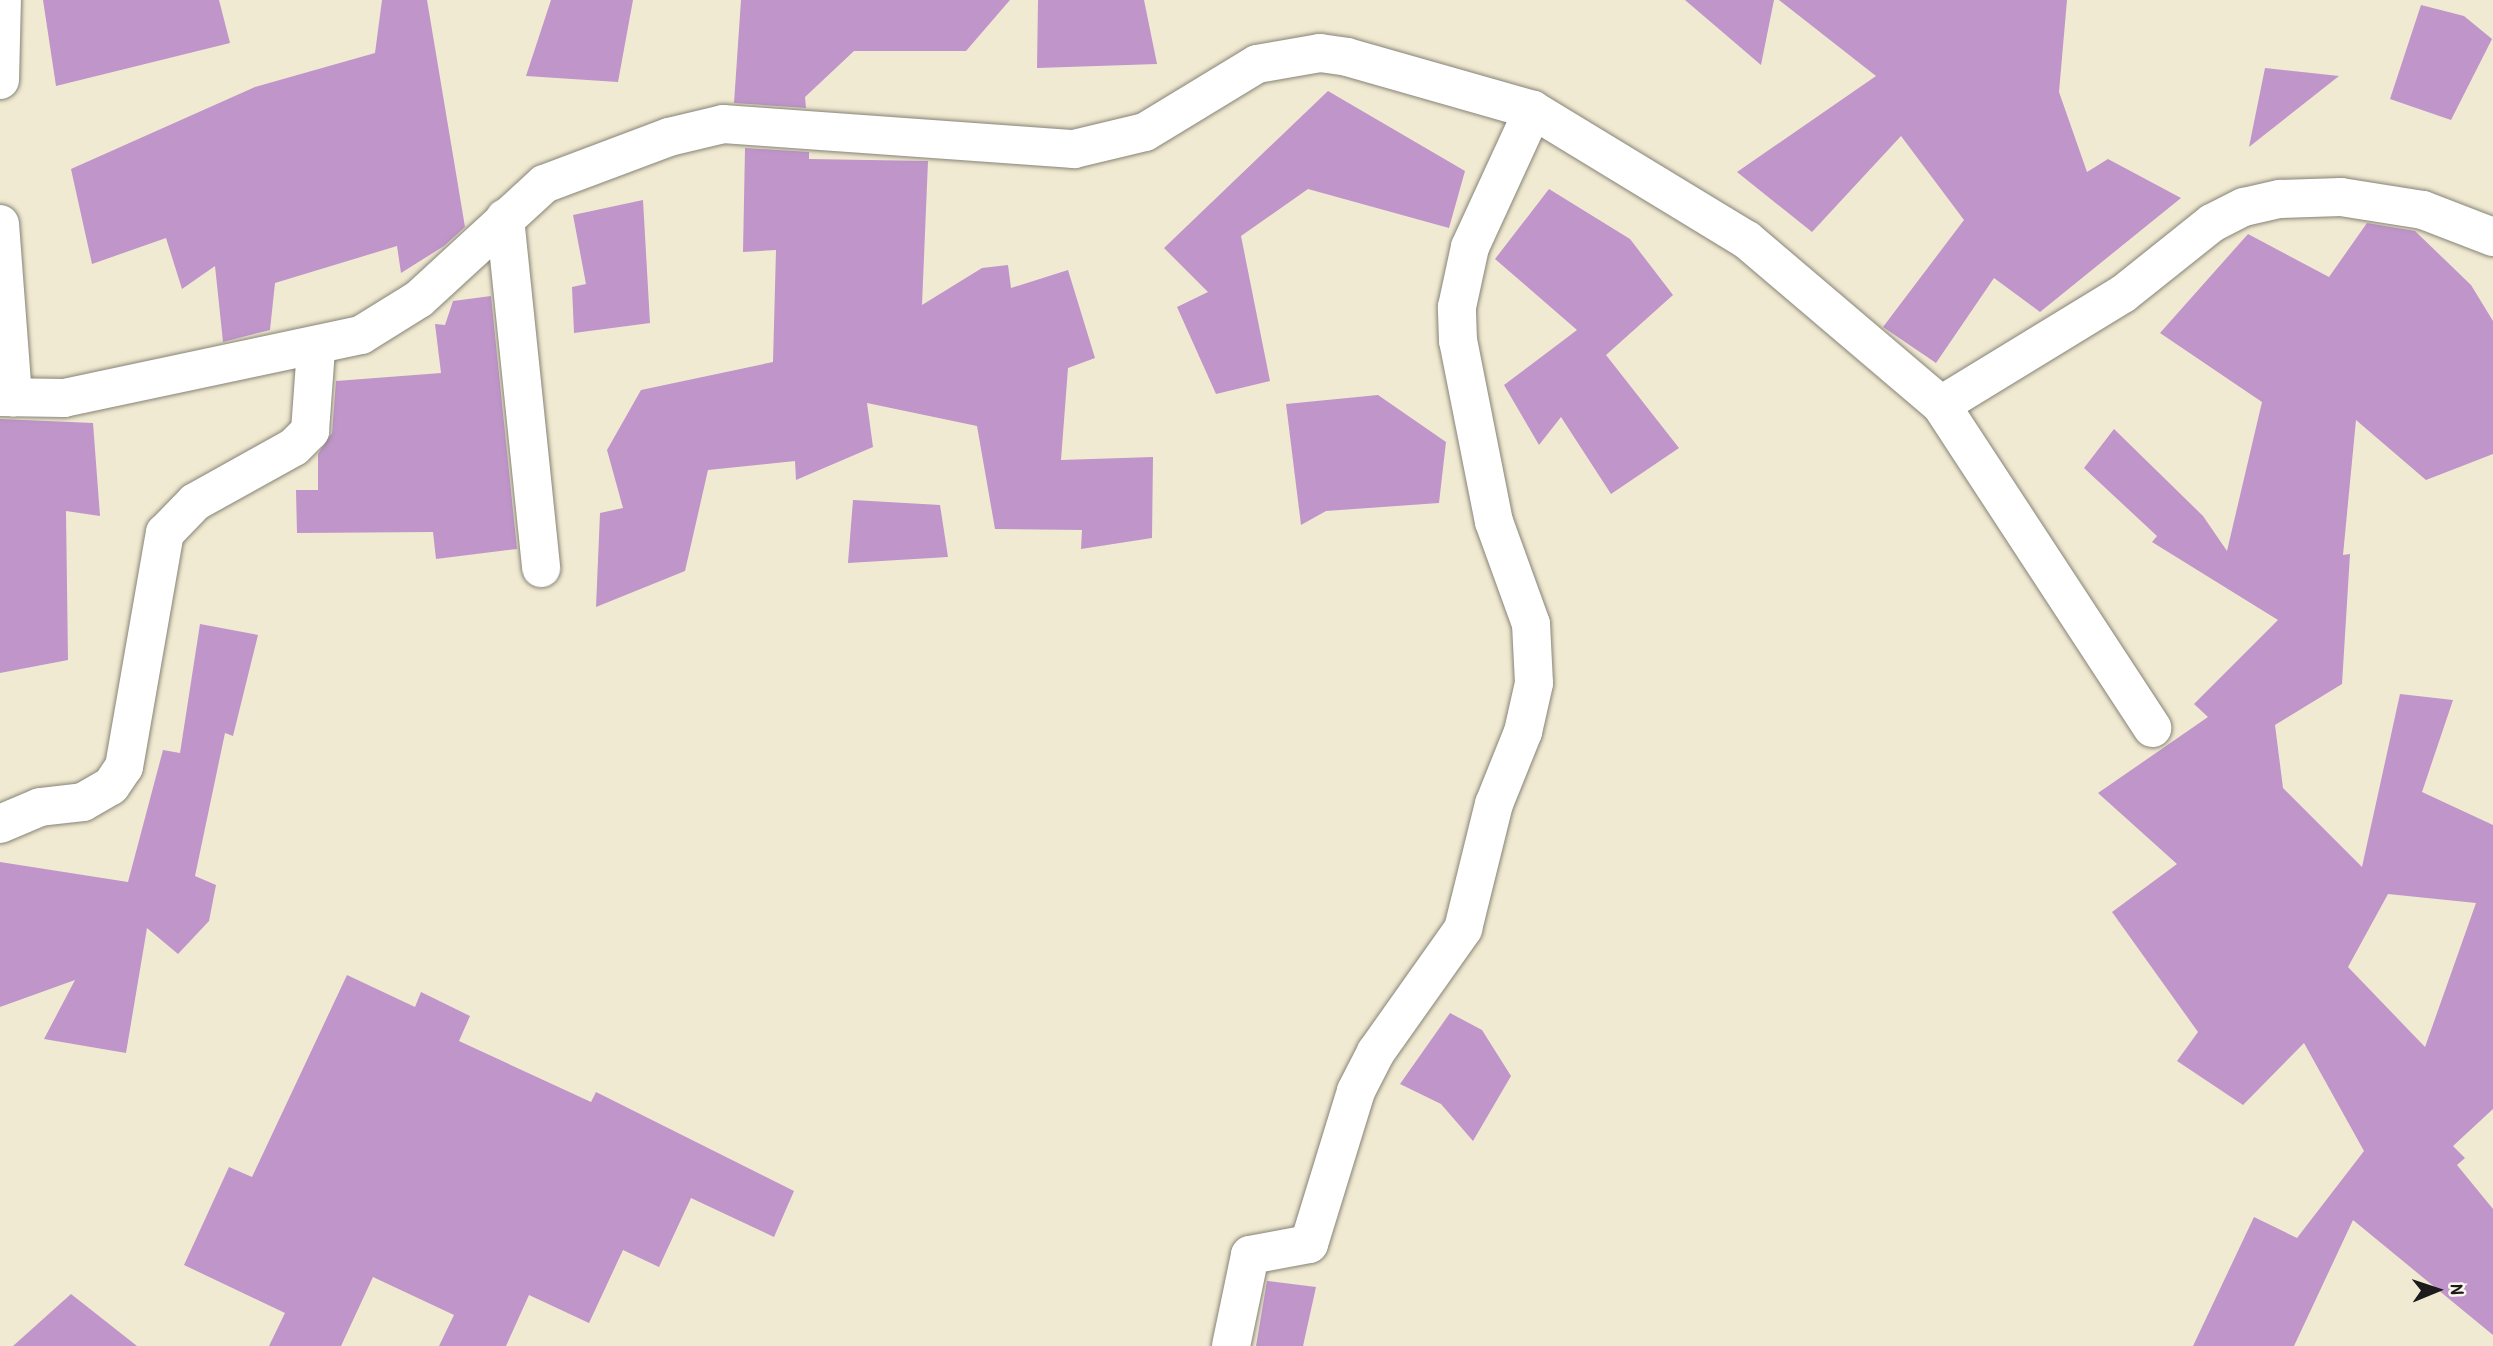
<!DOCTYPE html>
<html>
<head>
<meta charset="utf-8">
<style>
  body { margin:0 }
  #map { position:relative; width:2493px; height:1346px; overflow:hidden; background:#f1ead2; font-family:"Patrick Hand",sans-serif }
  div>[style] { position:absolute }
  .building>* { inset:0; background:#bf95ca }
  .roads { filter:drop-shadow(0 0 2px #868377) drop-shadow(0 0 2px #868377) }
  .street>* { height:38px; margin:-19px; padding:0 19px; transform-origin:19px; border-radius:19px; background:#fff }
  span { translate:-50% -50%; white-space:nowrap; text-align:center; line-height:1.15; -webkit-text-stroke:5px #fbf7ec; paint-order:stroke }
  .north { position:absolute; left:2402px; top:1255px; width:70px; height:70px; -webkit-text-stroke:5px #fbf7ec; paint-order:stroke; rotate:88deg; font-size:19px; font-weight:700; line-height:28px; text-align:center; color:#1c1c1c }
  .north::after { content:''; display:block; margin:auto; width:24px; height:32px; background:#1c1c1c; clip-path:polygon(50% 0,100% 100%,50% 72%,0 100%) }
</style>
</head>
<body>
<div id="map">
  <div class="building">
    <div style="clip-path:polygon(43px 0,219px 0,230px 43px,56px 86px)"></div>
    <div style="clip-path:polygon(382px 0,427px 0,465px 227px,444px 246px,401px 273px,397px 246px,275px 283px,270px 330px,223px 342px,215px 266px,182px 289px,166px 238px,92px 264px,71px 169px,255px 87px,375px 53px)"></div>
    <div style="clip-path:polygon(551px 0,633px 0,618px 82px,526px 76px)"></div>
    <div style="clip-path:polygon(741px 0,1010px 0,966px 51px,854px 51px,805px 97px,806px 108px,734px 103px)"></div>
    <div style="clip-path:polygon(1038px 0,1144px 0,1157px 64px,1037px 68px)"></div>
    <div style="clip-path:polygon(1685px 0,1774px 0,1761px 65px)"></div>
    <div style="clip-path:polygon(1779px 0,2067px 0,2059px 92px,2087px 172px,2108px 159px,2181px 198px,2040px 312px,1994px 278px,1936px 363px,1883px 327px,1964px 220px,1901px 136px,1812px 232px,1737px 172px,1876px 76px)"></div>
    <div style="clip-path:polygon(2421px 5px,2464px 16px,2492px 39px,2451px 120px,2390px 99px)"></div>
    <div style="clip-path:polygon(2265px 68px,2339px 76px,2249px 147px)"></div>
    <div style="clip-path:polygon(1328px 91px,1465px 171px,1449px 228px,1308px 189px,1241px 236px,1270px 381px,1216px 394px,1177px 307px,1208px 292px,1164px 248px)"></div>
    <div style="clip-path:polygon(745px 148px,809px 152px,809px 159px,928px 161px,922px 305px,982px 268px,1008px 265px,1011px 288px,1068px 270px,1095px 358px,1068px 368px,1061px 460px,1153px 457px,1152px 538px,1081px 549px,1082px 530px,995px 529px,977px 426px,867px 403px,873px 447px,796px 480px,795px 461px,708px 470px,685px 571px,596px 607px,600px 513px,623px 508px,607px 450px,641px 390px,773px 362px,776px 250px,743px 252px)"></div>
    <div style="clip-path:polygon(1549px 189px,1630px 239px,1673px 295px,1606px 355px,1679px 448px,1611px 494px,1561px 417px,1539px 445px,1504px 385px,1577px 330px,1495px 259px)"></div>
    <div style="clip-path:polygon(643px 200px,650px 323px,574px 333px,572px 287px,586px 284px,573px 215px)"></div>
    <div style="clip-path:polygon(evenodd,2367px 223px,2415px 231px,2471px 285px,2493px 321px,2493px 454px,2426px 480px,2356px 420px,2343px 555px,2350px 554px,2342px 684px,2275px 725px,2283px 788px,2362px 867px,2400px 694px,2453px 700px,2422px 792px,2493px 825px,2493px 1109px,2453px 1146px,2465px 1158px,2457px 1165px,2493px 1209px,2493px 1335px,2353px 1220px,2294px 1346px,2193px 1346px,2254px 1217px,2297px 1238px,2364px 1151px,2304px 1043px,2243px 1105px,2177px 1061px,2198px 1032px,2112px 912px,2177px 864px,2098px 793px,2208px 717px,2194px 704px,2278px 620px,2152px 542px,2157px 536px,2084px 468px,2114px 429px,2203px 516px,2227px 551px,2262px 402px,2160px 333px,2248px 234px,2329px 277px,2367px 223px,2388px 894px,2476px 903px,2425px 1047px,2348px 967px,2388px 894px)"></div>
    <div style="clip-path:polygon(491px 296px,517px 549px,436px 559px,433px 532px,297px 533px,296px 490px,318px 490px,318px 454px,332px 433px,336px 381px,441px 373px,435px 324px,445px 325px,453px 301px)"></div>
    <div style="clip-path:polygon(1378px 395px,1446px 442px,1439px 503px,1326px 511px,1301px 525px,1286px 404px)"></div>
    <div style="clip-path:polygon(0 419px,93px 423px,100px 516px,66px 511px,68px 660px,0 673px)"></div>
    <div style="clip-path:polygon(853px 500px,940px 505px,948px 557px,848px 563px)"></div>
    <div style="clip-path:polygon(200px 624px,258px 635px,233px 736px,225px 733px,195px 876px,216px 885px,209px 921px,178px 954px,147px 928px,126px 1053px,44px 1039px,75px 980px,0 1007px,0 862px,128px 882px,163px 750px,180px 753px)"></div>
    <div style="clip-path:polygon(347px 975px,415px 1007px,421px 992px,470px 1016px,459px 1041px,591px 1102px,596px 1092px,794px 1191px,774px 1237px,691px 1198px,659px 1267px,623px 1250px,589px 1323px,529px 1295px,506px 1346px,439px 1346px,454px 1315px,373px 1277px,341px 1346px,269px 1346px,285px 1313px,184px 1265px,229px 1167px,252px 1177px)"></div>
    <div style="clip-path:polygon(1450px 1013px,1482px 1030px,1511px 1076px,1473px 1141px,1441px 1104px,1400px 1084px)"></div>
    <div style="clip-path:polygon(1267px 1281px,1316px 1287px,1303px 1346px,1256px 1346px)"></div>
    <div style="clip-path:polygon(71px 1294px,137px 1346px,13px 1346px)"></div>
  </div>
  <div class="roads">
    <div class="street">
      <div style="left:0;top:80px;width:80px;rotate:-88.6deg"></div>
      <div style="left:505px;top:218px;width:352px;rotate:84.1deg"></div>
      <div style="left:0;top:224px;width:174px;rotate:85.7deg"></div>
      <div style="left:0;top:397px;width:64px;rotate:0.9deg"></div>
      <div style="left:64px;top:398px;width:304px;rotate:-12deg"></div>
      <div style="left:361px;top:335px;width:68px;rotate:-31.8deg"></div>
      <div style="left:419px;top:299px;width:170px;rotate:-42.6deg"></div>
      <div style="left:544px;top:184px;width:134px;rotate:-20.6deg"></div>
      <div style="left:669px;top:137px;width:56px;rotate:-13.5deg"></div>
      <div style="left:723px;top:124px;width:352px;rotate:4.1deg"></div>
      <div style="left:1074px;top:149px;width:73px;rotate:-13.5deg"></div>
      <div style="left:1145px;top:132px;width:131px;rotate:-31.3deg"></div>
      <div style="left:1257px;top:64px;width:64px;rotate:-9.9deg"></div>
      <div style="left:1320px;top:53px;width:27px;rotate:8deg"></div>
      <div style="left:1347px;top:57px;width:193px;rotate:15.9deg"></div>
      <div style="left:1533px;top:110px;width:250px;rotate:31.3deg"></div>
      <div style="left:1747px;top:240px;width:255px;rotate:40.4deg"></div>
      <div style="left:1941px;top:405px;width:386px;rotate:56.8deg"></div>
      <div style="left:1941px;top:405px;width:213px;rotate:-31.4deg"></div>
      <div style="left:2123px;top:294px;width:114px;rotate:-38.6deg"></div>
      <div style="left:2212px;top:223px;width:36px;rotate:-27deg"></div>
      <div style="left:2244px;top:207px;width:37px;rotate:-13deg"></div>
      <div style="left:2280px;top:199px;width:61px;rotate:-1.9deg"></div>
      <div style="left:2341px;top:197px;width:83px;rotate:9deg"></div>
      <div style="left:2423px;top:210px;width:75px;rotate:21.1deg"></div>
      <div style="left:0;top:824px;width:43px;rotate:-23deg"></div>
      <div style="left:40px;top:807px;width:43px;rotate:-6.6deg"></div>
      <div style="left:83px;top:802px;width:32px;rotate:-30deg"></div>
      <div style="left:111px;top:786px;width:23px;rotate:-56deg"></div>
      <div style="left:124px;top:767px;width:238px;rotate:-80.1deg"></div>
      <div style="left:165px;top:533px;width:43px;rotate:-45.9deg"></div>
      <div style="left:195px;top:502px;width:113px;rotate:-29.1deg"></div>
      <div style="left:294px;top:447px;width:23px;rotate:-45deg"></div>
      <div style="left:310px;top:431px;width:82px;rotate:-85.8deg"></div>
      <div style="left:1231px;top:1346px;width:93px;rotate:-78.2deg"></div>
      <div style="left:1250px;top:1255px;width:60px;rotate:-10.6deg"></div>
      <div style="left:1309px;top:1244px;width:160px;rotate:-72.9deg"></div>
      <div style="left:1356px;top:1091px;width:44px;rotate:-62.9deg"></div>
      <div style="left:1376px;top:1052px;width:151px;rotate:-54.7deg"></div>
      <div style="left:1463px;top:929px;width:129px;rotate:-76.1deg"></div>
      <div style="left:1494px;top:804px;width:78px;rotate:-68.1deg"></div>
      <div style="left:1523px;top:732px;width:50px;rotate:-77.3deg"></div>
      <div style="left:1534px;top:683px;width:59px;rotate:-92.9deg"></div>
      <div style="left:1531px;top:624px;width:109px;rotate:-109.9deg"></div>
      <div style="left:1494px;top:522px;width:185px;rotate:-101.2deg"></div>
      <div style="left:1458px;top:341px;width:34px;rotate:-92deg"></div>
      <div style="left:1457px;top:307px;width:61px;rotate:-77.8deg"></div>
      <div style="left:1470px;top:247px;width:151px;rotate:-65.3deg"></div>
    </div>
  </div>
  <div class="north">N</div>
</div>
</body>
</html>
